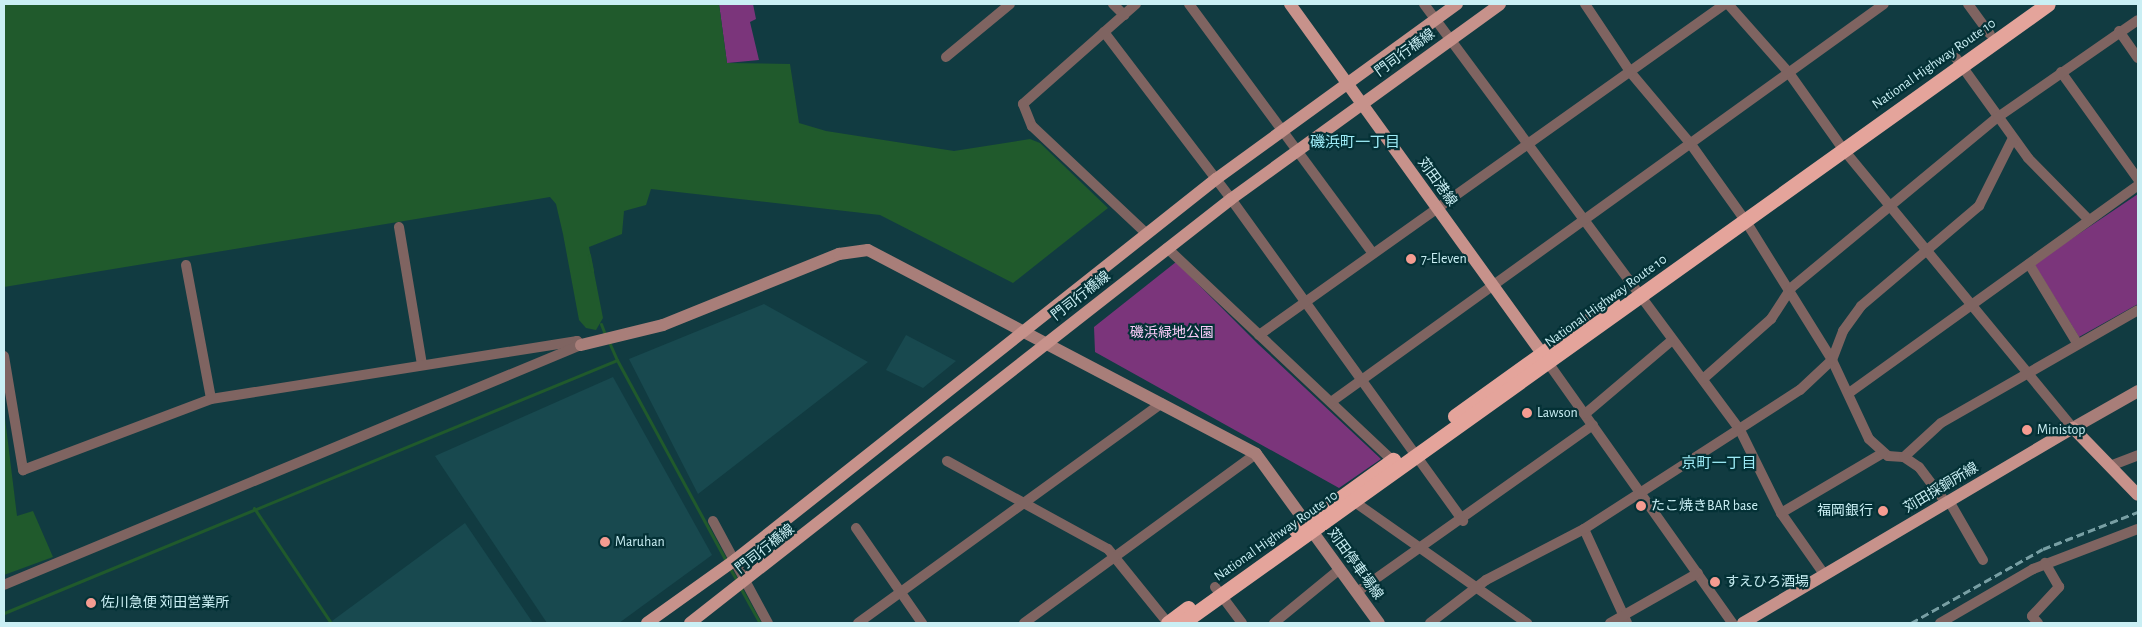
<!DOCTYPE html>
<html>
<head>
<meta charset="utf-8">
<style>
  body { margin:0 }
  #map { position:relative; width:2142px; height:627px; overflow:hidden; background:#113b41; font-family:"Alegreya Sans","Noto Sans JP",sans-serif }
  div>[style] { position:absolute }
  .built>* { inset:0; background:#18494f }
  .green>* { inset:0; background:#7b357b }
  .water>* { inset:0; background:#205a2c }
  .stream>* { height:3px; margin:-1.5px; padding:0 1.5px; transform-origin:1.5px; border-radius:1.5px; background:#205a2c }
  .street>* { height:10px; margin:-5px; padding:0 5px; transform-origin:5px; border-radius:5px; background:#7f6461 }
  .secondary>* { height:12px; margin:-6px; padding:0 6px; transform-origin:6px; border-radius:6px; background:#a87e79 }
  .primary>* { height:12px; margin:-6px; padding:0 6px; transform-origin:6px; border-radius:6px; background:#c7928b }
  .highway>* { height:15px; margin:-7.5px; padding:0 7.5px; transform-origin:7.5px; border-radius:7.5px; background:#e4a49b }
  .rail>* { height:3px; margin-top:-1.5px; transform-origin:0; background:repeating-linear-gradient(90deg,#789fa4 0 8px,transparent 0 12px) }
  .dots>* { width:14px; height:14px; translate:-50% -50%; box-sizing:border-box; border:2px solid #043136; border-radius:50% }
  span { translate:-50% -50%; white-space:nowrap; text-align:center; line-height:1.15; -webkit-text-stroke:4.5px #043136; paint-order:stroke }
  .street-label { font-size:14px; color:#caeff4 }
  .poi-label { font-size:14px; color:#caeff4 }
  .left { translate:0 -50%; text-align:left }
  .right { translate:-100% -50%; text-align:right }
  .park-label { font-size:14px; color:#faccf8 }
  .neighbourhood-label { font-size:15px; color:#9eecf7 }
  .frame { position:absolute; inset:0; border:5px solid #caeff4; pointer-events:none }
</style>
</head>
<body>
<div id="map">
  <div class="built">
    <div style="clip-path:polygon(764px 304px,868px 362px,698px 494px,629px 359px)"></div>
    <div style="clip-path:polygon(906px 335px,956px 361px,923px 388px,886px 370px)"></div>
    <div style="clip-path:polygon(613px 377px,712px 555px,619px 623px,547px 623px,435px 456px)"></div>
    <div style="clip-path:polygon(465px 523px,533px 623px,333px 623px,332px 621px)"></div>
  </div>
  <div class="green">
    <div style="clip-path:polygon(719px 4px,753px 4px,756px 19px,750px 22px,759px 60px,727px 63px)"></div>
    <div style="clip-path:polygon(2138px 194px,2138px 304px,2079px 337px,2034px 264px)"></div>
    <div style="clip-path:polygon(1176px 262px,1258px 344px,1381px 459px,1339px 488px,1095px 352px,1094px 327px)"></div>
  </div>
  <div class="water">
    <div style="clip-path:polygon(4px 4px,719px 4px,727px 63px,790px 64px,799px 123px,826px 131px,954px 151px,1030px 139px,1040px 143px,1108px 208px,1013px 283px,880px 215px,651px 189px,646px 205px,624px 211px,622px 234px,589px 247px,603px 318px,596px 330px,586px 328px,579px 320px,563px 234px,556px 204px,550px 197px,4px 287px)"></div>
    <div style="clip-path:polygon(4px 410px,17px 516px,33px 511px,53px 557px,4px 575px)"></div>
  </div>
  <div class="stream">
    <div style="left:589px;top:255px;width:16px;rotate:79deg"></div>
    <div style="left:601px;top:324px;width:14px;rotate:69deg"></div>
    <div style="left:609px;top:342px;width:20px;rotate:66deg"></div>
    <div style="left:254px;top:508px;width:138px;rotate:56.2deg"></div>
    <div style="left:729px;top:567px;width:16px;rotate:60deg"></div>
    <div style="left:741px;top:589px;width:39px;rotate:61deg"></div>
    <div style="left:4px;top:613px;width:663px;rotate:-22.43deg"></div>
    <div style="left:617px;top:360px;width:229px;rotate:61.5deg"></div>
  </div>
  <div class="street">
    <div style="left:1113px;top:4px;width:16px;rotate:45deg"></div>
    <div style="left:1136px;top:4px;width:151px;rotate:138.5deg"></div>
    <div style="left:1023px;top:104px;width:24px;rotate:68deg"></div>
    <div style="left:1032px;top:126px;width:156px;rotate:43.2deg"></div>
    <div style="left:1189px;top:4px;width:310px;rotate:53.6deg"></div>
    <div style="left:1424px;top:4px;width:530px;rotate:53.43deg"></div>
    <div style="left:1740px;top:430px;width:93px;rotate:63.7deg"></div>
    <div style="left:1781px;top:513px;width:75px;rotate:54.8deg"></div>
    <div style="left:1585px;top:4px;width:83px;rotate:56.3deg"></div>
    <div style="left:1631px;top:73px;width:92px;rotate:49.9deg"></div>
    <div style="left:1690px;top:143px;width:95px;rotate:54.5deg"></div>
    <div style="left:1745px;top:220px;width:165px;rotate:58.1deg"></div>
    <div style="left:1832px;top:360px;width:87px;rotate:64.9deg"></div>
    <div style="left:1869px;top:439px;width:25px;rotate:42deg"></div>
    <div style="left:1888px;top:456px;width:16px;rotate:4deg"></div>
    <div style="left:1904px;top:457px;width:18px;rotate:34deg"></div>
    <div style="left:1919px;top:467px;width:45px;rotate:53.1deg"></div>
    <div style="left:1728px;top:4px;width:92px;rotate:48.5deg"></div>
    <div style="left:1789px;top:73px;width:93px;rotate:54.6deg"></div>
    <div style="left:1843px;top:149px;width:362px;rotate:50.5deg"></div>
    <div style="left:1968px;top:4px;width:37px;rotate:54deg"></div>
    <div style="left:2119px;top:31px;width:33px;rotate:55deg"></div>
    <div style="left:1104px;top:32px;width:210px;rotate:52.7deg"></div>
    <div style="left:1231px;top:199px;width:397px;rotate:54.2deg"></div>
    <div style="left:946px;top:57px;width:83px;rotate:-39.6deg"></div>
    <div style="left:1956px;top:58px;width:123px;rotate:54.2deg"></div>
    <div style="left:2028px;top:158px;width:87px;rotate:45.5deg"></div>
    <div style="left:2061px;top:72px;width:132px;rotate:54.3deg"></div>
    <div style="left:399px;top:227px;width:140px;rotate:80.5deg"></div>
    <div style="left:1167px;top:248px;width:311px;rotate:43.3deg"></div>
    <div style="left:2029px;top:264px;width:92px;rotate:58.7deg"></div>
    <div style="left:186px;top:265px;width:136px;rotate:79.4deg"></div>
    <div style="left:1259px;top:335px;width:572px;rotate:-35.39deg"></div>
    <div style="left:4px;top:356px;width:116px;rotate:80.5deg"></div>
    <div style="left:23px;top:470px;width:201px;rotate:-20.7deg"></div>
    <div style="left:211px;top:399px;width:371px;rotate:-9deg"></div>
    <div style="left:577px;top:341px;width:6px;rotate:45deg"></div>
    <div style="left:581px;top:345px;width:625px;rotate:157.42deg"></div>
    <div style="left:1544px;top:357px;width:326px;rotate:54.7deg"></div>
    <div style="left:1703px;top:379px;width:91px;rotate:-41.4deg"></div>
    <div style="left:1771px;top:319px;width:37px;rotate:-57deg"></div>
    <div style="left:1791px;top:288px;width:268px;rotate:-39.6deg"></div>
    <div style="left:1998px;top:117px;width:170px;rotate:-34.7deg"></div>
    <div style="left:1849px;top:393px;width:356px;rotate:-35.7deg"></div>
    <div style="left:1331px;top:402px;width:681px;rotate:-35.74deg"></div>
    <div style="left:1585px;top:414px;width:111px;rotate:-40.3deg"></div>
    <div style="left:1904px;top:457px;width:50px;rotate:-42.6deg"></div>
    <div style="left:1941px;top:423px;width:227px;rotate:-29.8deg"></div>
    <div style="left:947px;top:461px;width:183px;rotate:28.7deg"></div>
    <div style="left:1108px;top:549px;width:95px;rotate:51deg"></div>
    <div style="left:2110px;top:466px;width:30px;rotate:-21deg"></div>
    <div style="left:1349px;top:498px;width:218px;rotate:35.1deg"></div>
    <div style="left:1949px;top:501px;width:68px;rotate:60deg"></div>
    <div style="left:1781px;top:513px;width:118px;rotate:-30.5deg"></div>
    <div style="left:713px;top:521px;width:116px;rotate:61.7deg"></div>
    <div style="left:856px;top:528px;width:116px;rotate:55.2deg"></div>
    <div style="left:1584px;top:529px;width:103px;rotate:65.4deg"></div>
    <div style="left:1215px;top:587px;width:45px;rotate:53.1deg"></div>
    <div style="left:1357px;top:592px;width:289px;rotate:-35.3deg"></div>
    <div style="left:858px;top:623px;width:375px;rotate:-35.9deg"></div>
    <div style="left:1024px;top:623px;width:287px;rotate:-36.1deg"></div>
    <div style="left:1274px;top:623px;width:85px;rotate:-39.3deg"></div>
    <div style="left:1430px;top:623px;width:71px;rotate:-37.5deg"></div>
    <div style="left:1486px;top:580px;width:110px;rotate:-27.5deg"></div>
    <div style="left:1584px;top:529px;width:257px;rotate:-32.8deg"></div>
    <div style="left:1800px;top:390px;width:44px;rotate:-43.2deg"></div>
    <div style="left:1832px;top:360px;width:31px;rotate:-69deg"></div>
    <div style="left:1843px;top:331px;width:31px;rotate:-54deg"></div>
    <div style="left:1861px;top:306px;width:155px;rotate:-40.3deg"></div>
    <div style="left:1979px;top:206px;width:76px;rotate:-63.4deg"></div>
    <div style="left:1610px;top:623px;width:101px;rotate:-29.6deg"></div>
    <div style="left:1940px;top:623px;width:108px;rotate:-30.1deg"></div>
    <div style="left:2033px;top:569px;width:112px;rotate:-20.9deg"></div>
    <div style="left:2038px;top:623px;width:9px;rotate:-131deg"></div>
    <div style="left:2032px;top:616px;width:40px;rotate:-47deg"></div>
    <div style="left:2059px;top:587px;width:28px;rotate:-120deg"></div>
  </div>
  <div class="secondary">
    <div style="left:581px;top:345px;width:84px;rotate:-13.7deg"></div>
    <div style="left:663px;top:325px;width:190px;rotate:-22deg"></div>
    <div style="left:839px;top:254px;width:29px;rotate:-8deg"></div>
    <div style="left:868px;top:250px;width:438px;rotate:27.7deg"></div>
    <div style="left:1256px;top:454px;width:209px;rotate:54deg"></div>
    <div style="left:2073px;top:428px;width:75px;rotate:-29.6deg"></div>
  </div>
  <div class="primary">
    <div style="left:1290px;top:4px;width:430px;rotate:54.2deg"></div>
    <div style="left:647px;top:623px;width:108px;rotate:-35.6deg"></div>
    <div style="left:735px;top:560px;width:614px;rotate:-38.38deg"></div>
    <div style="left:1216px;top:179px;width:298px;rotate:-36deg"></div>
    <div style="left:690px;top:623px;width:687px;rotate:-38.09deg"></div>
    <div style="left:1231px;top:199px;width:332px;rotate:-35.9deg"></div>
    <div style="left:1743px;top:623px;width:383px;rotate:-30.6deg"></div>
    <div style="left:2073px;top:428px;width:93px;rotate:45.9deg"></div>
  </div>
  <div class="highway">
    <div style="left:1455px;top:416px;width:194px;rotate:-35.6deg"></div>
    <div style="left:1296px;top:530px;width:120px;rotate:-35.8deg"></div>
    <div style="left:1168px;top:623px;width:25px;rotate:-37deg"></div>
    <div style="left:1182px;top:623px;width:1064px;rotate:-35.56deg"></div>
  </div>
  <div class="rail">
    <div style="left:1911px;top:623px;width:151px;rotate:-29.3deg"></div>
    <div style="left:2043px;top:549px;width:102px;rotate:-21.3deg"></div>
  </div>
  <div class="dots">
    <div style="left:1411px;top:259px;background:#f59c91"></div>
    <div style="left:1527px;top:413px;background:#f59c91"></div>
    <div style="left:2027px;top:430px;background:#f59c91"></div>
    <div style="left:1641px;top:506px;background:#f59c91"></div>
    <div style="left:1883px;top:511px;background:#f59c91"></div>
    <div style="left:605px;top:542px;background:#f59c91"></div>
    <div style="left:1715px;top:582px;background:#f59c91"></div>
    <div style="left:91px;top:603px;background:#f59c91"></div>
  </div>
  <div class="street-label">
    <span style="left:1405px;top:53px;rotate:-36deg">門司行橋線</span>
    <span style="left:1934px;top:64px;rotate:-35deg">National Highway Route 10</span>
    <span style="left:1437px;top:182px;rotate:54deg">苅田港線</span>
    <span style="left:1081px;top:296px;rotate:-38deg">門司行橋線</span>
    <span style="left:1606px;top:301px;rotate:-36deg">National Highway Route 10</span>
    <span style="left:1941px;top:488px;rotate:-31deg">苅田採銅所線</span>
    <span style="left:1276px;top:536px;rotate:-35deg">National Highway Route 10</span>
    <span style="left:765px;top:549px;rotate:-38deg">門司行橋線</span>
    <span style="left:1355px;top:564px;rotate:54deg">苅田停車場線</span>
  </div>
  <div class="poi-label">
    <span class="left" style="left:1421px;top:259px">7-Eleven</span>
    <span class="left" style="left:1537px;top:413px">Lawson</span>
    <span class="left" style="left:2037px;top:430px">Ministop</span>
    <span class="left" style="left:1651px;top:506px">たこ焼きBAR base</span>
    <span class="right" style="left:1873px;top:511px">福岡銀行</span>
    <span class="left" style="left:615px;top:542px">Maruhan</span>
    <span class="left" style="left:1725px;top:582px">すえひろ酒場</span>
    <span class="left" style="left:101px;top:603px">佐川急便 苅田営業所</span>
  </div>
  <div class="park-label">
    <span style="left:1172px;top:333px">磯浜緑地公園</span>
  </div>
  <div class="neighbourhood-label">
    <span style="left:1355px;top:143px">磯浜町一丁目</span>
    <span style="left:1719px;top:464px">京町一丁目</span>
  </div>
  <div class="frame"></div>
</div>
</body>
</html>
